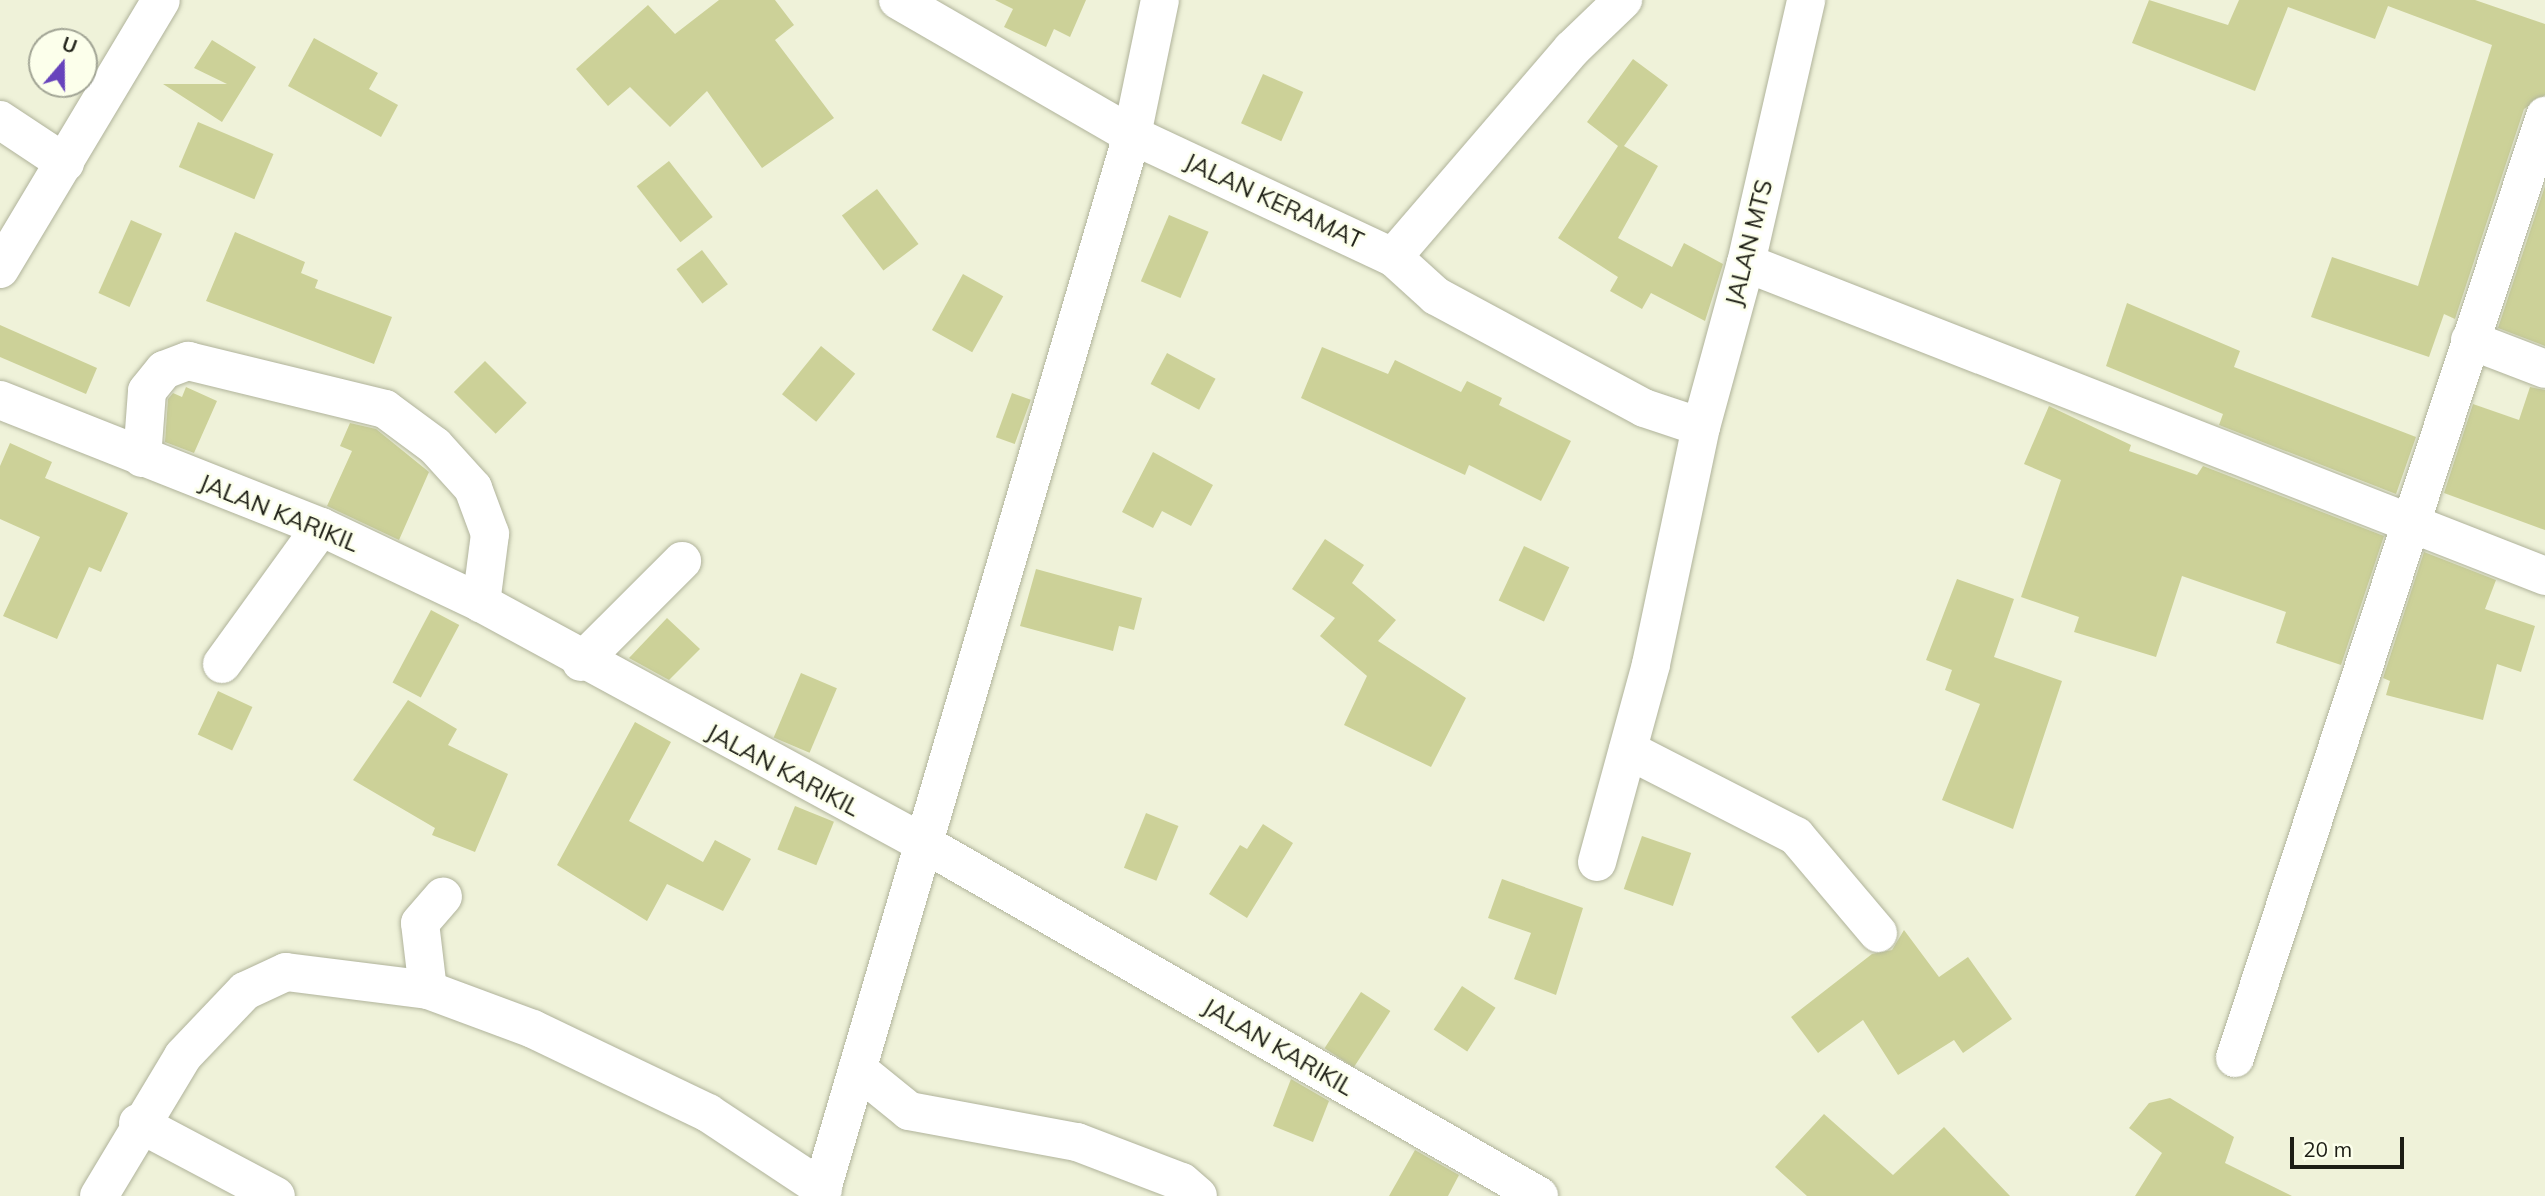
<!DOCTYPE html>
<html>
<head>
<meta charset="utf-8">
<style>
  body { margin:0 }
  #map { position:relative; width:2545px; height:1196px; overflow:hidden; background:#eff2d9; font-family:Mulish,sans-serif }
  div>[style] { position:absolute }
  .building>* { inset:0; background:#ccd198; transform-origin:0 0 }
  .roads { filter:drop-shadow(0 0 2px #b0b39b) drop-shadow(0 0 2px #b0b39b) }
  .minor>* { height:38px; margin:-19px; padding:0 19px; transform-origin:19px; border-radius:19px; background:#fff }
  .highway>* { height:38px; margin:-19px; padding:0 19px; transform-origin:19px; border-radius:19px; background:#fff }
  span { translate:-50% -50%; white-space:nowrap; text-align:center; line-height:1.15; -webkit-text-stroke:5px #fcffeb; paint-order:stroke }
  .street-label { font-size:24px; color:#1c1d14 }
  .north { position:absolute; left:28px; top:28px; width:70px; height:70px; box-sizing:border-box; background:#fcffeb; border:2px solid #a2a595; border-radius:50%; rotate:20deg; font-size:19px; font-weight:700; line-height:28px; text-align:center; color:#1c1d14 }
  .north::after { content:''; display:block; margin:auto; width:24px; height:32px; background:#6743bc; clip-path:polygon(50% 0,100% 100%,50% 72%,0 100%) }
  .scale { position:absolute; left:2290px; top:1137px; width:114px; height:32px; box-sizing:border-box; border:4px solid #1c1d14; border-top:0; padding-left:9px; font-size:21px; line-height:24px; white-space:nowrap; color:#1c1d14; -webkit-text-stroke:5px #fcffeb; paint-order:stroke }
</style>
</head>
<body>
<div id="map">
  <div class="building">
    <div style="clip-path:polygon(719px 0,775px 0,794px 25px,775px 40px,834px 118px,762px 168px,707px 91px,670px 127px,630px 87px,608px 106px,576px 69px,648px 5px,675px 34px)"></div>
    <div style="clip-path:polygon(995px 0,1086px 0,1070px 37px,1054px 29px,1046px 47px,1004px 27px,1013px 9px)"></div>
    <div style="clip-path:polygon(2149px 0,2228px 25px,2239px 0,2475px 0,2545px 24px,2545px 95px,2524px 109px,2455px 319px,2444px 314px,2429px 357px,2311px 317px,2332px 257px,2418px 286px,2492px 45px,2388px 6px,2375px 39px,2288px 7px,2255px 91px,2132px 43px)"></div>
    <div style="clip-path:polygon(314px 38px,378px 73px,369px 89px,398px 105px,381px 137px,288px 86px)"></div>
    <div style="clip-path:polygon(212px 40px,256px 67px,222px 122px,163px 84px,227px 84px,194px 68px)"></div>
    <div style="clip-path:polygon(1633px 59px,1668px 85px,1624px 146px,1658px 166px,1618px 238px,1672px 267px,1684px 243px,1723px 264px,1705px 321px,1651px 293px,1642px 309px,1610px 291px,1618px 277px,1558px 238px,1618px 146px,1587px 122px)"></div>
    <div style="left:1263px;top:74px;width:44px;height:54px;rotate:24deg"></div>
    <div style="left:198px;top:122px;width:82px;height:49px;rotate:23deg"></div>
    <div style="left:669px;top:161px;width:71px;height:41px;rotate:52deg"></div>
    <div style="clip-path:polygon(2545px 186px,2545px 346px,2498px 328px)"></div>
    <div style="left:877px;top:189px;width:69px;height:44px;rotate:53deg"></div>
    <div style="left:1169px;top:215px;width:43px;height:72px;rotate:23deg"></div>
    <div style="left:131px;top:220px;width:34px;height:80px;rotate:24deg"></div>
    <div style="clip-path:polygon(235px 232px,305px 262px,301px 273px,318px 280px,315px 288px,392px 317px,374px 364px,206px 301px)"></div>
    <div style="left:702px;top:250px;width:43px;height:32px;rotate:53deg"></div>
    <div style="left:963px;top:274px;width:46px;height:64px;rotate:29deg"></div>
    <div style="clip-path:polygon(2127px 303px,2240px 351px,2234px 367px,2416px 437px,2396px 494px,2219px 425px,2223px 414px,2106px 366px)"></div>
    <div style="clip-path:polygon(0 325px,97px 368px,86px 394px,0 357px)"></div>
    <div style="left:821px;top:346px;width:44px;height:62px;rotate:39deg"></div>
    <div style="clip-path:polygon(1322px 347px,1388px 374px,1395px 360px,1461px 392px,1467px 381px,1502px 398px,1499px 405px,1571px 441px,1541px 501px,1469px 465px,1465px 475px,1301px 398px)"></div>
    <div style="left:1167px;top:353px;width:55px;height:35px;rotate:28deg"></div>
    <div style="left:485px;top:361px;width:59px;height:44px;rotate:45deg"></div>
    <div style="clip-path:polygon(186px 387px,217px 401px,194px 453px,165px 442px,168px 399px,173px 393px,182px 397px)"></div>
    <div style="clip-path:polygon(2530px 387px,2545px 390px,2545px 530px,2444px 493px,2473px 404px,2519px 420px)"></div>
    <div style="left:1012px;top:393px;width:20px;height:47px;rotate:20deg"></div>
    <div style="clip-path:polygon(2049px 406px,2131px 445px,2129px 451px,2197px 475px,2203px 466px,2384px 536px,2341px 665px,2276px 643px,2286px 612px,2182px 576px,2156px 657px,2074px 632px,2079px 617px,2021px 597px,2061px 480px,2024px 464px)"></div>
    <div style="clip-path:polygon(350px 423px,376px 429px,429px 472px,399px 540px,327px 506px,352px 451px,340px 446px)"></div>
    <div style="clip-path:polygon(10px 443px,52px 462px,45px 478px,128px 513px,101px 572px,89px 567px,57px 639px,3px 616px,40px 537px,0 519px,0 466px)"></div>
    <div style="clip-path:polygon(1153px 452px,1213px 485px,1191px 526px,1162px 511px,1153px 528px,1122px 512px)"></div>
    <div style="clip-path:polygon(1325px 539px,1364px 565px,1352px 583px,1396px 620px,1378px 641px,1466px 698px,1431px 767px,1344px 725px,1367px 676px,1320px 636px,1335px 618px,1292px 589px)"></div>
    <div style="left:1524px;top:546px;width:50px;height:60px;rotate:25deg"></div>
    <div style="clip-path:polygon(2424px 552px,2496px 580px,2485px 609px,2535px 626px,2521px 672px,2497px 664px,2483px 720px,2386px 695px,2390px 681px,2383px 678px)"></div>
    <div style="clip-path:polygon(1036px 569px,1142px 598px,1134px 630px,1119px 626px,1113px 651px,1020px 626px)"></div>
    <div style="clip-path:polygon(1957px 579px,2014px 599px,1994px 657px,2062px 681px,2013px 829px,1942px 800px,1980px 704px,1945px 690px,1952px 670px,1926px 660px)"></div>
    <div style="left:431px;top:610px;width:32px;height:82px;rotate:28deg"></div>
    <div style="clip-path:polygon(667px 618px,700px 649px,669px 680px,629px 658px)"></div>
    <div style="left:801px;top:673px;width:39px;height:70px;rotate:23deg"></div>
    <div style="left:218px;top:691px;width:38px;height:48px;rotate:25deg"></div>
    <div style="clip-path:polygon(408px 700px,457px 729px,448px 745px,508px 774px,475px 852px,432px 835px,435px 828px,353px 780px)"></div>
    <div style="clip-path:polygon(635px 722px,671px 742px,629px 821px,703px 862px,715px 840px,751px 859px,723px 911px,667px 884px,647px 921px,557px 865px)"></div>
    <div style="left:795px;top:806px;width:42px;height:47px;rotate:22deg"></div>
    <div style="left:1146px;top:813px;width:35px;height:59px;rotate:22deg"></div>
    <div style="clip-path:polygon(1263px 824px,1293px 843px,1247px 918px,1209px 894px,1240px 845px,1247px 849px)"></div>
    <div style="left:1642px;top:836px;width:52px;height:56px;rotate:19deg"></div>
    <div style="clip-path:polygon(1502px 879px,1583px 908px,1556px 995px,1514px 979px,1531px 933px,1488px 918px)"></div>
    <div style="clip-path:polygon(1904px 930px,1939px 977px,1968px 957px,2012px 1019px,1963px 1053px,1954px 1040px,1898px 1075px,1863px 1020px,1818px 1053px,1791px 1017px,1872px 954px,1892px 950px)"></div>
    <div style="left:1462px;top:986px;width:40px;height:52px;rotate:33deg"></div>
    <div style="left:1361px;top:992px;width:35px;height:67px;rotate:33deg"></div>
    <div style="clip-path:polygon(1291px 1079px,1329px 1101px,1313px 1142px,1273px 1126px)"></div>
    <div style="clip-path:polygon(2170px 1098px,2234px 1137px,2225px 1163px,2292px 1196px,2135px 1196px,2162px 1153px,2129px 1128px,2149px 1103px)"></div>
    <div style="clip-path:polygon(1824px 1114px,1893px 1175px,1944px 1127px,2010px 1196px,1807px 1196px,1775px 1167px)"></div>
    <div style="clip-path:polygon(1415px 1150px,1459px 1175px,1448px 1196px,1389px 1196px)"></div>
  </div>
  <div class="roads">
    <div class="minor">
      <div style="left:898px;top:0;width:270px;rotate:30deg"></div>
      <div style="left:1132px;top:135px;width:288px;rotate:25.1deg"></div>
      <div style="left:1393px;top:257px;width:58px;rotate:42.2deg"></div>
      <div style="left:1436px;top:296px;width:236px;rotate:28.3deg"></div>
      <div style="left:1644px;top:408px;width:60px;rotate:18.4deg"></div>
      <div style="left:1701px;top:427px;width:170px;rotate:-74.7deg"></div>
      <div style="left:1746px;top:263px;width:270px;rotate:-77.1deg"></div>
      <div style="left:0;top:120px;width:78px;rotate:33.5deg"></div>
      <div style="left:1393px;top:257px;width:274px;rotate:-49.3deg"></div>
      <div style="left:1572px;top:49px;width:71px;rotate:-43.9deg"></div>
      <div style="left:1746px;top:263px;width:858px;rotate:21.39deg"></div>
      <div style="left:2470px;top:340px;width:80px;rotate:21.1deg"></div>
      <div style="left:0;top:400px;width:345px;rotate:21.6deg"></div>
      <div style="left:321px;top:527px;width:177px;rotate:25.4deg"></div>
      <div style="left:481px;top:603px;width:503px;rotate:28.5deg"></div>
      <div style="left:923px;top:843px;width:710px;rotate:29.81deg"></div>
      <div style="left:142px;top:458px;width:67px;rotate:-85.7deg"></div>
      <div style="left:147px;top:391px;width:27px;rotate:-51deg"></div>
      <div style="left:164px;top:370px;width:26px;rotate:-21deg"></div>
      <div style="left:188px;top:361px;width:203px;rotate:13.7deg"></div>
      <div style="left:385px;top:409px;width:62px;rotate:36.5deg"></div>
      <div style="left:435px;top:446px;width:57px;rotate:47.9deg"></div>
      <div style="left:473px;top:488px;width:49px;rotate:69.7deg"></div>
      <div style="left:490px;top:534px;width:70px;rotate:97.4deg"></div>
      <div style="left:581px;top:662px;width:143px;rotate:-45deg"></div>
      <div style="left:222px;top:664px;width:169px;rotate:-54.1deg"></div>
      <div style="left:1628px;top:750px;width:189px;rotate:27.1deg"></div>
      <div style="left:1796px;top:836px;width:127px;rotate:49.8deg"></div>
      <div style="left:1597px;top:862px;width:205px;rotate:-74.7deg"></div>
      <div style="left:1651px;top:664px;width:242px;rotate:-78.1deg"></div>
      <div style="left:428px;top:990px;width:67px;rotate:-96.8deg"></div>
      <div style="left:420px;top:923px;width:35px;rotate:-49deg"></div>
      <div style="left:2235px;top:1058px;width:992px;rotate:-71.78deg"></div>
      <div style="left:861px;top:1072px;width:62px;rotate:39.1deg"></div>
      <div style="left:909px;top:1111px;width:171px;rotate:10.5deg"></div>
      <div style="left:1077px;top:1142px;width:112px;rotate:20.9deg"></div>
      <div style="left:1182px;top:1182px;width:21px;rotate:41deg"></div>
      <div style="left:138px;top:1123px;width:156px;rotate:27.9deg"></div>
      <div style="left:99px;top:1196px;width:163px;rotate:-59deg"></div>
      <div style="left:183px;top:1056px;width:90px;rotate:-46.4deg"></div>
      <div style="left:245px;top:991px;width:45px;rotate:-24.9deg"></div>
      <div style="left:286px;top:972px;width:143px;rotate:7.2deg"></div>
      <div style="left:428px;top:990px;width:112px;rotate:20.4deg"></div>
      <div style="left:533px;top:1029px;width:194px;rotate:25.6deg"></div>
      <div style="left:708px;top:1113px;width:138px;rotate:33.5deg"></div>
      <div style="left:820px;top:1196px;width:1106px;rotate:-73.61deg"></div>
      <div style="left:1132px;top:135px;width:138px;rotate:-78.3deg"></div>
    </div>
    <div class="highway">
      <div style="left:0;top:269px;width:313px;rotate:-59.1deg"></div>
    </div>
  </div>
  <div class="street-label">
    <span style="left:1274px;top:201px;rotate:25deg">JALAN KERAMAT</span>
    <span style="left:1749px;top:243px;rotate:-76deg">JALAN MTS</span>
    <span style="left:279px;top:513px;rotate:22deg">JALAN KARIKIL</span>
    <span style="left:783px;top:770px;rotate:28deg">JALAN KARIKIL</span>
    <span style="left:1278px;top:1047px;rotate:30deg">JALAN KARIKIL</span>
  </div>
  <div class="north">U</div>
  <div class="scale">20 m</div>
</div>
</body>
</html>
